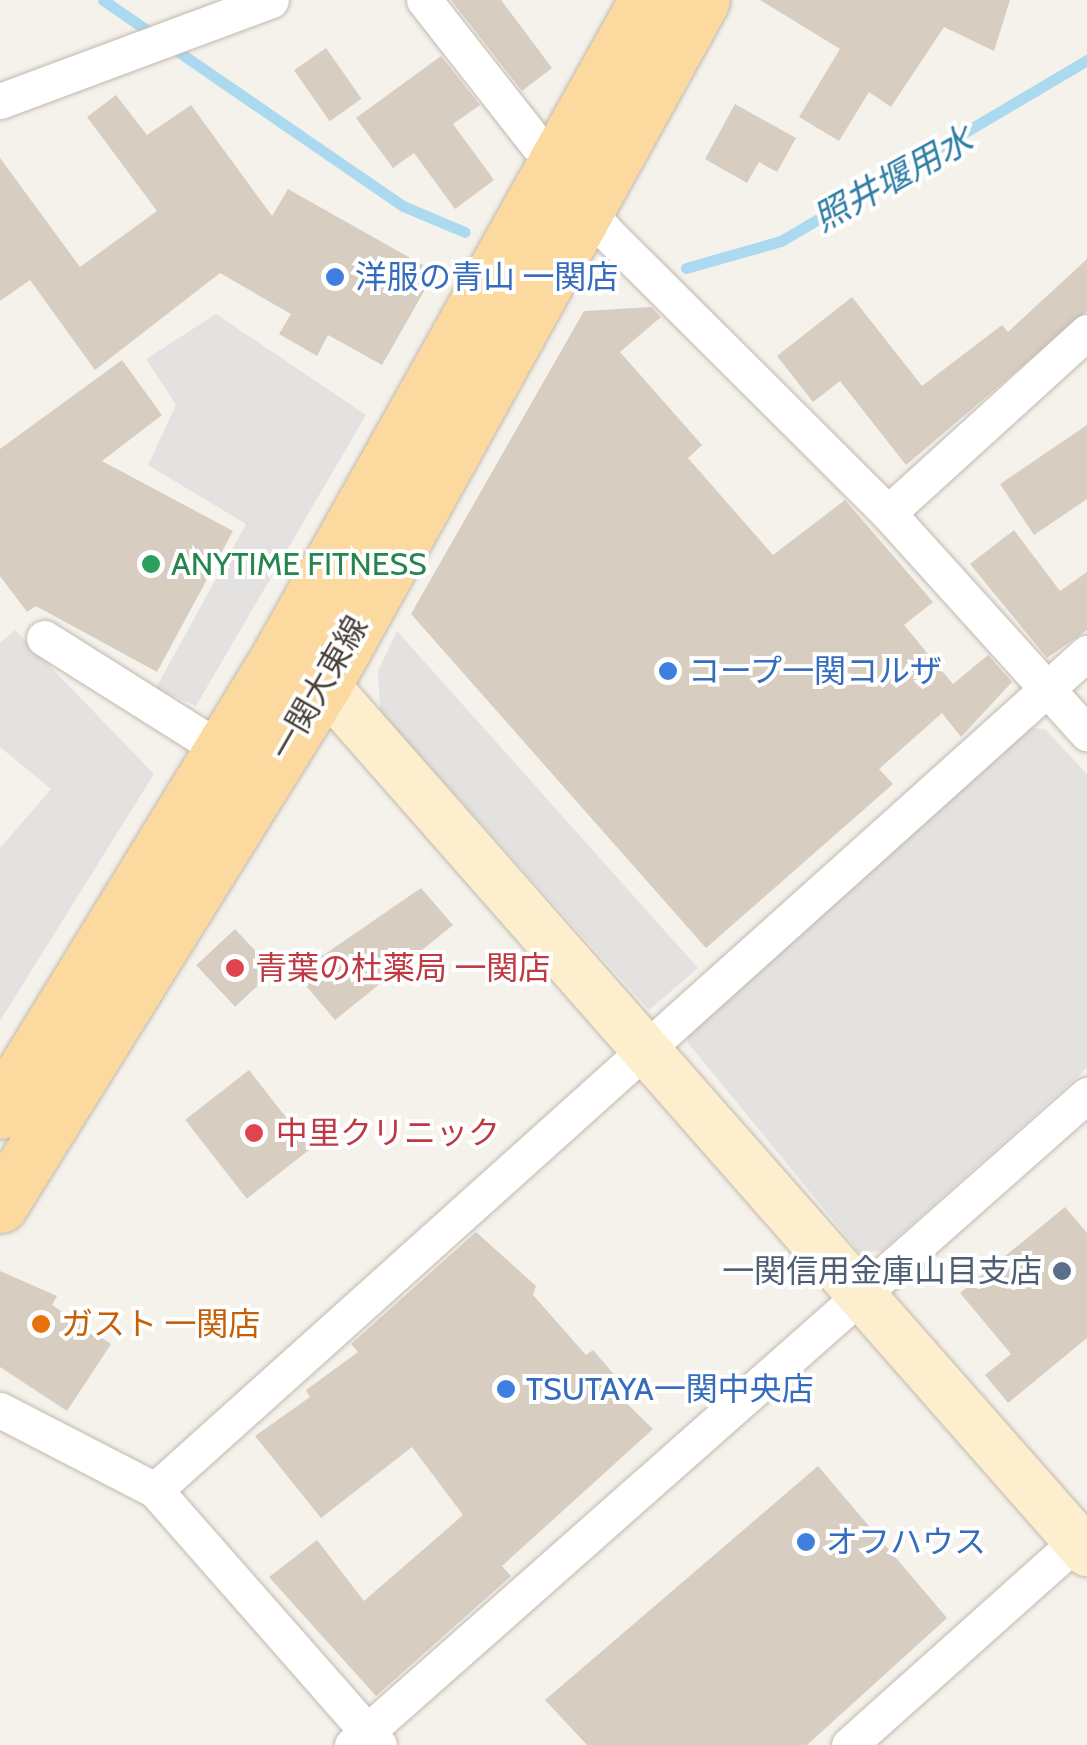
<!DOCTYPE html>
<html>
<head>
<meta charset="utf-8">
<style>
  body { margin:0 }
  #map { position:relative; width:1087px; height:1745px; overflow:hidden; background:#f5f2ec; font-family:Cabin,"Noto Sans JP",sans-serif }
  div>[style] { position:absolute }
  .parking>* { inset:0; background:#e4e2e0 }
  .stream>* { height:11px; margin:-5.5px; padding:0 5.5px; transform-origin:5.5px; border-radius:5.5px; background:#abd9ef }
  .building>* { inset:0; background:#d7cdc1; transform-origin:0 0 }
  .roads { filter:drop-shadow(0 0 2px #c1b9ae) drop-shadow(0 0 2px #c1b9ae) }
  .street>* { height:35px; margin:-17.5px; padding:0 17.5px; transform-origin:17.5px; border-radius:17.5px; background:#fff }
  .secondary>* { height:48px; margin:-24px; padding:0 24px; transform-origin:24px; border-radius:24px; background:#fdeece }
  .primary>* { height:55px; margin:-27.5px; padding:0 27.5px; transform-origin:27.5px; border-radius:27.5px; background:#fcd99f }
  .dots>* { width:28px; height:28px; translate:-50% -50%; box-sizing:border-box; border:5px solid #fff; border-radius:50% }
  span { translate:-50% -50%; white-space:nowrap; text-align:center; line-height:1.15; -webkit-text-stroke:8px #fff; paint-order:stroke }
  .shop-label { font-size:32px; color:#366cbe }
  .left { translate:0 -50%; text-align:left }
  .leisure-label { font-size:32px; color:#27864d }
  .street-label { font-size:32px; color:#4a4239 }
  .health-label { font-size:32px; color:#be3a42 }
  .service-label { font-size:32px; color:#4e5e75 }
  .right { translate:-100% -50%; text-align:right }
  .food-label { font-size:32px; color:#c56008 }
  .water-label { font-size:35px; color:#307da5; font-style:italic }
</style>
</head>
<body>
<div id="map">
  <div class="parking">
    <div style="clip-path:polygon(216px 314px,366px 415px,196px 706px,156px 688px,246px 524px,148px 465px,176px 405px,146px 359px)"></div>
    <div style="clip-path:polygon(15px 630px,154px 774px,0 1021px,0 848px,51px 789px,0 747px,0 643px)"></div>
    <div style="clip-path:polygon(397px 631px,698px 968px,649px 1010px,380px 711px,378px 671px)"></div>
    <div style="clip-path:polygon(1027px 728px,1045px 729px,1087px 774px,1087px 1068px,882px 1251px,860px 1253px,688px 1043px,688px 1029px)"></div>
  </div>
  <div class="stream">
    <div style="left:103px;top:0;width:62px;rotate:34.5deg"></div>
    <div style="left:170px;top:46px;width:283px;rotate:34.5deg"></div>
    <div style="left:403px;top:206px;width:67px;rotate:22.8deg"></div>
    <div style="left:686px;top:268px;width:99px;rotate:-15.9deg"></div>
    <div style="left:781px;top:241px;width:356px;rotate:-30.6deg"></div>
  </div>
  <div class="building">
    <div style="clip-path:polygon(451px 0,501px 0,552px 68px,522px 91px)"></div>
    <div style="clip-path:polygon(760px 0,1010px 0,994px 51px,944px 27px,891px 107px,869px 92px,839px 141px,799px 117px,840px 49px)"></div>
    <div style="left:326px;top:48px;width:62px;height:39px;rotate:55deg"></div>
    <div style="clip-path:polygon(441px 56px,480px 105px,453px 124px,494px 180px,455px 209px,414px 153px,393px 168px,356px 118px)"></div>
    <div style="clip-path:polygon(116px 95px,147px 135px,191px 105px,272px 216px,288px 189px,435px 272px,382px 365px,328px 335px,317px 356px,279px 334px,291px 314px,220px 273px,95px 370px,30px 280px,0 301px,0 158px,80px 267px,157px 211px,87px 117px)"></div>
    <div style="clip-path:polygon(735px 104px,796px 138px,777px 172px,759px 162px,747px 183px,705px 159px)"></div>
    <div style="clip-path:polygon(1087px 259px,1087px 311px,906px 465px,840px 381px,813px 402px,777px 356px,852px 297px,922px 386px,1002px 325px,1008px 332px)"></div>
    <div style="clip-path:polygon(651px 307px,661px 317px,620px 352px,702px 445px,688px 458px,773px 555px,845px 500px,933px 602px,904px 625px,953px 684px,988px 655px,1012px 682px,961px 737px,942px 713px,879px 769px,893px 784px,706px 948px,411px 614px,584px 311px)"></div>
    <div style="clip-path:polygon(122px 360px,162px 415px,102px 461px,233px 531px,157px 672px,36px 606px,27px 612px,0 576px,0 449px)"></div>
    <div style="clip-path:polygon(1087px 425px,1087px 499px,1034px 535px,1000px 484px)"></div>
    <div style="clip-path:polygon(1014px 530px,1060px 591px,1087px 572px,1087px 630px,1047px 658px,970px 564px)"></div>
    <div style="clip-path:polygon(421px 888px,453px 925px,335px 1020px,296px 974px)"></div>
    <div style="left:235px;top:929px;width:57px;height:53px;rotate:47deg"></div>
    <div style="left:249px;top:1070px;width:100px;height:81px;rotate:52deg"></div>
    <div style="clip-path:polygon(1065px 1207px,1087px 1233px,1087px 1338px,1008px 1403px,985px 1375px,1011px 1354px,960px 1293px)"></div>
    <div style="clip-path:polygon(476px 1232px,536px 1286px,533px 1295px,586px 1355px,593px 1350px,623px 1385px,616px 1393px,653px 1429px,502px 1566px,511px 1576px,376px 1696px,269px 1577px,317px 1540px,364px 1601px,463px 1515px,412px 1447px,321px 1518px,255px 1436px,310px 1397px,306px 1390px,358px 1352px,351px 1344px)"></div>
    <div style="clip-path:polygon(0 1271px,57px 1296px,52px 1305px,111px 1344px,67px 1411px,0 1367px)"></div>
    <div style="clip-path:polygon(818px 1466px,947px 1618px,807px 1745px,587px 1745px,545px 1700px)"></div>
  </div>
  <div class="roads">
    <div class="street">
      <div style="left:424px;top:0;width:296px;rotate:51.9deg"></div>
      <div style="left:607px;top:233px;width:397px;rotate:44.9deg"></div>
      <div style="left:888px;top:513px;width:297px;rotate:47.9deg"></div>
      <div style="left:0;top:101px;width:289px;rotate:-20.4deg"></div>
      <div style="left:888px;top:513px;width:269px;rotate:-42.3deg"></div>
      <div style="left:44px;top:638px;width:210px;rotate:32.2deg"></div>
      <div style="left:0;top:1410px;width:174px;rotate:27.3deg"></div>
      <div style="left:155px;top:1490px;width:339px;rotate:48.7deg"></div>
      <div style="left:155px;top:1490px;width:1253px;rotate:-41.93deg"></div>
      <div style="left:352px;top:1745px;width:981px;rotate:-41.49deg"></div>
      <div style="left:849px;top:1745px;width:319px;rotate:-41.8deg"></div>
    </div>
    <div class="secondary">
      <div style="left:294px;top:668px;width:34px;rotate:28deg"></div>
      <div style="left:324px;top:684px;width:1156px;rotate:48.68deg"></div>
    </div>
    <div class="primary">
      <div style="left:0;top:1111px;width:529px;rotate:-58.44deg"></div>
      <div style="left:277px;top:660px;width:757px;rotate:-60.72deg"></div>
      <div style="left:0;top:1205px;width:614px;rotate:-58.12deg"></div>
      <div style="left:324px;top:684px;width:781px;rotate:-61.07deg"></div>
    </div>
  </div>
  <div class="dots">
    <div style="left:335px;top:277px;background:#3f7fe0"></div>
    <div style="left:151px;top:564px;background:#2e9e5b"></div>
    <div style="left:668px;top:671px;background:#3f7fe0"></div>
    <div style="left:235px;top:968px;background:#e0444e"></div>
    <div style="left:254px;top:1133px;background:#e0444e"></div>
    <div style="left:1062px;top:1271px;background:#5c6f8a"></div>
    <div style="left:41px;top:1324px;background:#e8710a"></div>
    <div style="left:506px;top:1389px;background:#3f7fe0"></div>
    <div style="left:806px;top:1542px;background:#3f7fe0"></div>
  </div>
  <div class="shop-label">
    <span class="left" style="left:355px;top:277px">洋服の青山 一関店</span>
    <span class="left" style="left:688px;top:671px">コープ一関コルザ</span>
    <span class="left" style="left:526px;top:1389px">TSUTAYA一関中央店</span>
    <span class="left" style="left:826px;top:1542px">オフハウス</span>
  </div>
  <div class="leisure-label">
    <span class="left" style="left:171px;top:564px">ANYTIME FITNESS</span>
  </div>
  <div class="street-label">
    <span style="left:319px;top:688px;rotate:-60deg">一関大東線</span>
  </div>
  <div class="health-label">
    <span class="left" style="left:255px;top:968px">青葉の杜薬局 一関店</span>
    <span class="left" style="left:276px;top:1133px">中里クリニック</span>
  </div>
  <div class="service-label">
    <span class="right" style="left:1042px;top:1271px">一関信用金庫山目支店</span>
  </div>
  <div class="food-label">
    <span class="left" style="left:61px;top:1324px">ガスト 一関店</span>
  </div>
  <div class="water-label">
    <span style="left:893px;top:179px;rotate:-29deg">照井堰用水</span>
  </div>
</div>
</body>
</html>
